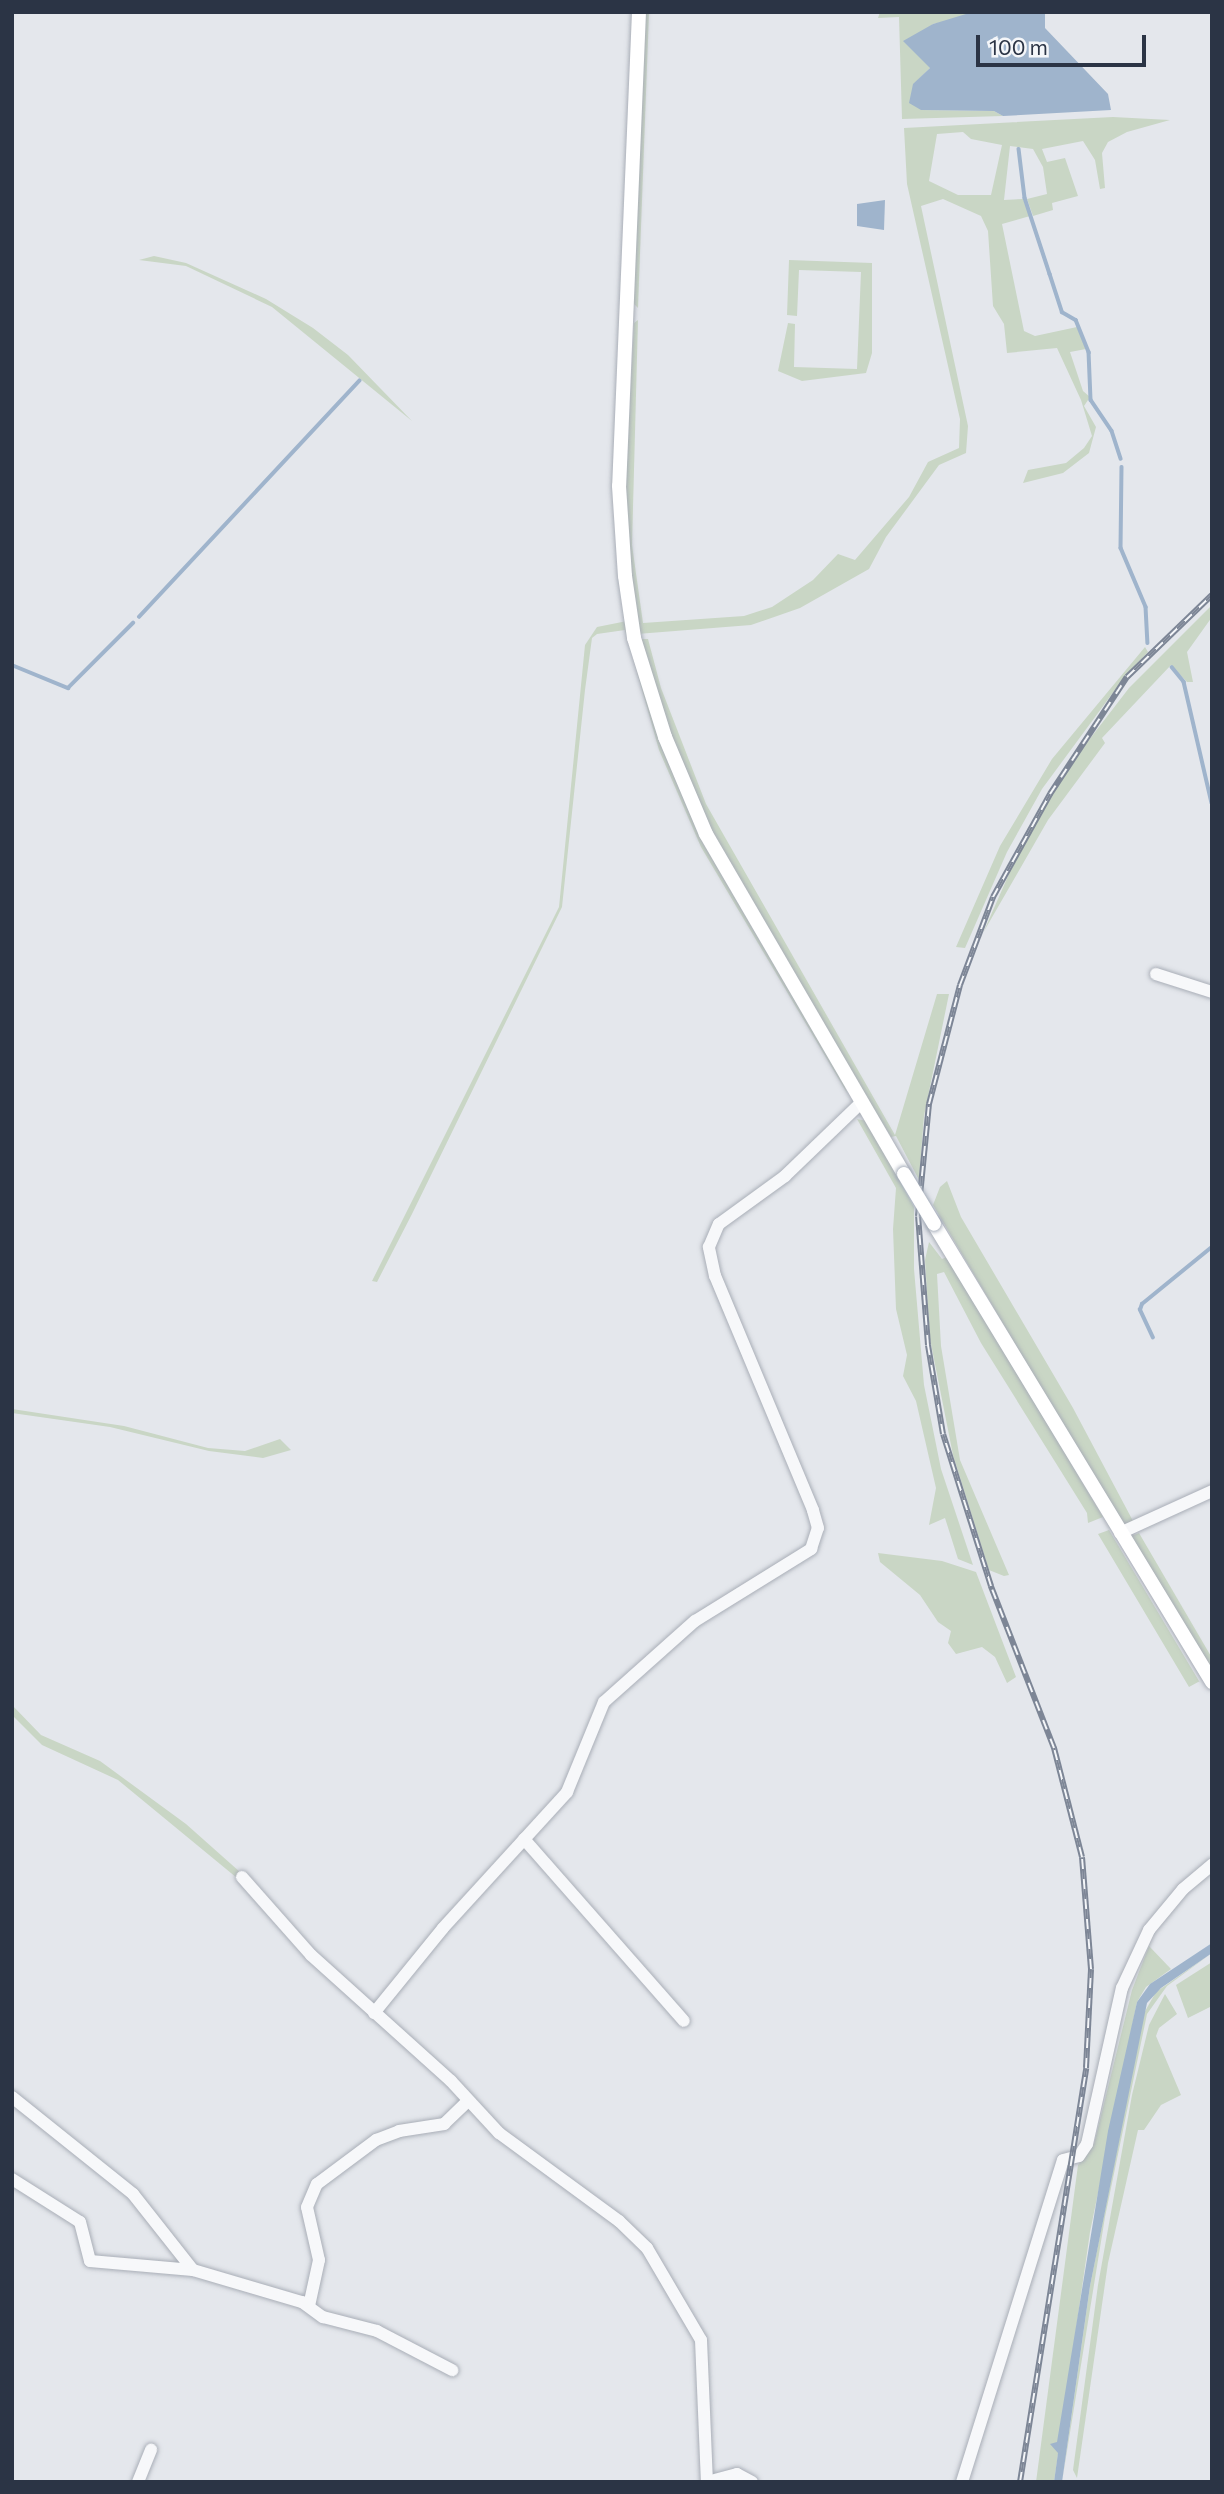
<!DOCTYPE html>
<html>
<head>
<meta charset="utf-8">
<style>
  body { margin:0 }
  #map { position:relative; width:1224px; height:2494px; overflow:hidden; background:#e4e7ec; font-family:Commissioner,sans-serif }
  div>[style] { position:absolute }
  .green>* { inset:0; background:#c9d6c5 }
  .water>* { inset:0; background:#9fb4cc }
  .stream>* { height:3.5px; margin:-1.75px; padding:0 1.75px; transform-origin:1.75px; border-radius:1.75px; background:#9fb4cc }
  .roads { filter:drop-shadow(0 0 2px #a9aeb7) drop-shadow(0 0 2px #a9aeb7) }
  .minor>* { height:12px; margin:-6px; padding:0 6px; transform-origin:6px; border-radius:6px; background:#f7f8fa }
  .major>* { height:14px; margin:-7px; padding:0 7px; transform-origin:7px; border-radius:7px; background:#fff }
  .rail>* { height:6px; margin-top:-3px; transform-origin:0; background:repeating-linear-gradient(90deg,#f4f6f9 0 10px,#7d8696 0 20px); box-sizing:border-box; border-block:2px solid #7d8696 }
  .bridges { filter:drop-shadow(0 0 2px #a3abb8) drop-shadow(0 0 2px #a3abb8) }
  .major-bridge>* { height:14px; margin:-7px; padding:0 7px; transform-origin:7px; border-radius:7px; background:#fff }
  span { translate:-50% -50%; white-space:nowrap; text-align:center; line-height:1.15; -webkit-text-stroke:6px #f4f6f9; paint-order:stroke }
  .frame { position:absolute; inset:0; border:14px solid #2b3445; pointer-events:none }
  .scale { position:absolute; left:976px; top:35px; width:170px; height:32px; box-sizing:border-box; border:4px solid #2b3445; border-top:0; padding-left:9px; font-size:21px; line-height:24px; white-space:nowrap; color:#2b3445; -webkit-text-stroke:5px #f4f6f9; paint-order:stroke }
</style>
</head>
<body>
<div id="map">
  <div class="green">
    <div style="clip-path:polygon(644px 12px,649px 12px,638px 308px,632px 302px)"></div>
    <div style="clip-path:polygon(880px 12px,991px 12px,933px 24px,922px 34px,930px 68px,913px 85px,921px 110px,994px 111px,1003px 116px,902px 119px,899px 17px,878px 18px)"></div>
    <div style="clip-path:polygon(evenodd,1113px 117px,1170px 120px,1127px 132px,1108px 142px,1102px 153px,1105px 188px,1100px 189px,1095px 160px,1083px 141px,1042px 149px,1047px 162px,1065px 158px,1078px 196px,1052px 203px,1053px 210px,1033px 216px,1027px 199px,1047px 194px,1043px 167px,1033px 149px,1010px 146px,1004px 200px,1023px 199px,1030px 216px,1002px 224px,1024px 331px,1035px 336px,1077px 327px,1086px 349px,1070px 352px,1083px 391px,1090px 397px,1084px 406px,1096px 427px,1089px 453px,1063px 473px,1023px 483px,1028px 470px,1066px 463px,1084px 448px,1092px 436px,1081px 400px,1057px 348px,1007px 353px,1004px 324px,993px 306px,988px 231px,981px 216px,943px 199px,921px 206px,968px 426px,966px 453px,939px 465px,886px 537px,869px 569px,800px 608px,751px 625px,637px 634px,625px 499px,634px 323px,638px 320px,632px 545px,643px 623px,744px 616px,772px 607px,813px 580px,838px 554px,855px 560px,909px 497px,928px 462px,959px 448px,960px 419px,907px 184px,904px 128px,1113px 117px,963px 132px,971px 139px,1002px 145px,991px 195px,958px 195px,929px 181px,937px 134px,963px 132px)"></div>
    <div style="clip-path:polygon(154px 256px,186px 263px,266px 299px,313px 328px,348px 355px,412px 421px,272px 307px,186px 266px,139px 260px)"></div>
    <div style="clip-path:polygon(789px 260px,872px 263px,872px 353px,866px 373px,802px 381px,778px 371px,788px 323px,795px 324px,794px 367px,857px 369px,861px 272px,799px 270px,797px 316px,787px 315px)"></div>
    <div style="clip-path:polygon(1212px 605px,1212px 617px,1187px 652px,1193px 682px,1187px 682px,1171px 665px,1102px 738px,1105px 743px,1048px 820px,983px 933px,1020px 849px,1062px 775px,1129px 688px)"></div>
    <div style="clip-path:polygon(627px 621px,718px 867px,843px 1080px,847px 1093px,701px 847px,659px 750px,625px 630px,597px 634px,592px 638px,585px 690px,562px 907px,412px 1214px,377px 1282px,372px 1281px,559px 907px,585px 645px,597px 627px)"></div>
    <div style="clip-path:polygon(641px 639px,648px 639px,661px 688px,706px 804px,895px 1135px,937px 994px,949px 994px,924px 1116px,919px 1180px,896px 1136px,891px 1137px,818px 1020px,720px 851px,671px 737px)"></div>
    <div style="clip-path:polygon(1145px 647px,1148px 652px,1126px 675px,1042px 789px,1007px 852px,965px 948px,956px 947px,1000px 846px,1052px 759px)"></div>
    <div style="clip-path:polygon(857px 1119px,867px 1121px,914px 1207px,914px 1269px,924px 1385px,941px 1469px,973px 1565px,958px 1559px,945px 1518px,929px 1525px,936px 1488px,916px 1401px,903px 1376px,907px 1355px,896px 1309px,893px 1229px,896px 1188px)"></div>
    <div style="clip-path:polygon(947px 1181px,961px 1217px,1073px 1408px,1133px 1521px,1123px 1527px,933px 1205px,940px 1187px)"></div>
    <div style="clip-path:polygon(929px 1242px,942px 1259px,947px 1257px,1103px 1517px,1088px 1523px,1087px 1513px,981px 1343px,944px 1272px,937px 1274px,941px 1346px,960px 1460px,1009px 1575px,1004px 1576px,989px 1570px,953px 1455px,930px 1339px,925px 1260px)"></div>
    <div style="clip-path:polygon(12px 1409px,124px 1426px,208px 1448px,245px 1451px,280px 1439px,291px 1450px,263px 1458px,209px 1451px,110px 1427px,12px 1413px)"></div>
    <div style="clip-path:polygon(1109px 1530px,1199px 1681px,1200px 1681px,1189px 1687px,1098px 1534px)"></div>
    <div style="clip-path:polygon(1139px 1533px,1212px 1658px,1212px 1675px,1129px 1537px)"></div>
    <div style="clip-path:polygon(878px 1553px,942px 1561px,976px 1572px,1016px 1677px,1007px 1683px,995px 1657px,982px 1647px,956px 1654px,948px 1643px,951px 1631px,938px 1622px,920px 1595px,880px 1562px)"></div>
    <div style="clip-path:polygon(12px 1705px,41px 1735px,100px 1761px,186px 1824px,240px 1872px,237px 1878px,118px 1780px,42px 1745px,12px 1715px)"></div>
    <div style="clip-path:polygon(1149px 1946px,1171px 1969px,1146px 1987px,1137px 2002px,1090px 2232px,1054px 2482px,1036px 2482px,1078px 2165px,1094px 2144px,1132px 1990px)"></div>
    <div style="clip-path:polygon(1212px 1953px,1167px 1986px,1147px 2014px,1105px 2217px,1062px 2482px,1090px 2286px,1144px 2013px,1156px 1992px)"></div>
    <div style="clip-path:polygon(1212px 1962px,1212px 2006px,1188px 2018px,1176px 1985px)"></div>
    <div style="clip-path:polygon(1165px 1994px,1177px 2014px,1159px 2028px,1156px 2036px,1181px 2095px,1161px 2105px,1144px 2130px,1138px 2130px,1108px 2263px,1077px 2478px,1073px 2470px,1098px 2285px,1132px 2095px,1149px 2025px)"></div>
  </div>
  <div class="water">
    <div style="clip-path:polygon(1045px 12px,1045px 28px,1108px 94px,1111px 110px,1003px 116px,994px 111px,921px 110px,909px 103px,913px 84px,930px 68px,903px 41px,933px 24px,966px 14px)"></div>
    <div style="clip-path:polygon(885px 200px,884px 230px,857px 226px,857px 204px)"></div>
    <div style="clip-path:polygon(1212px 1943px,1212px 1953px,1161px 1988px,1147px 2003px,1090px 2286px,1062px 2482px,1054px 2482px,1058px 2453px,1050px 2444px,1057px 2442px,1108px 2131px,1137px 2002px,1150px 1984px)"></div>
  </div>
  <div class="stream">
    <div style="left:1019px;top:149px;width:49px;rotate:83deg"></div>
    <div style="left:1025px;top:198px;width:80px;rotate:71.8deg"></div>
    <div style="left:1050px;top:274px;width:40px;rotate:72deg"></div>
    <div style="left:1062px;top:312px;width:16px;rotate:30deg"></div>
    <div style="left:1076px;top:320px;width:35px;rotate:68deg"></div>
    <div style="left:1089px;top:352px;width:48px;rotate:87.6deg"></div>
    <div style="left:1091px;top:400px;width:37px;rotate:56deg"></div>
    <div style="left:1112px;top:431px;width:29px;rotate:72deg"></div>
    <div style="left:1122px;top:467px;width:81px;rotate:90.7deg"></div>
    <div style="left:1121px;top:548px;width:64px;rotate:67deg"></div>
    <div style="left:1146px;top:607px;width:36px;rotate:87deg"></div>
    <div style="left:139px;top:617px;width:323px;rotate:-47deg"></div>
    <div style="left:12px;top:665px;width:61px;rotate:22.3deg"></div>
    <div style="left:68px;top:688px;width:92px;rotate:-45deg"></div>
    <div style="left:1172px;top:667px;width:19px;rotate:51deg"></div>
    <div style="left:1184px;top:682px;width:124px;rotate:77deg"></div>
    <div style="left:1153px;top:1338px;width:31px;rotate:-115deg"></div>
    <div style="left:1140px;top:1310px;width:6px;rotate:-72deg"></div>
    <div style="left:1142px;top:1304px;width:90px;rotate:-39.2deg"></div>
  </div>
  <div class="roads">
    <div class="minor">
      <div style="left:1156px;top:974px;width:59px;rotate:17.8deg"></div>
      <div style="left:1120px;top:1533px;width:101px;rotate:-24.5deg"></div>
      <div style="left:524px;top:1839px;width:242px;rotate:48.7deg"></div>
      <div style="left:242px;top:1877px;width:104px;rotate:48.5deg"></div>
      <div style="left:311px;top:1955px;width:188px;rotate:42deg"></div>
      <div style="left:451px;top:2081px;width:71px;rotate:47.3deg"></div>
      <div style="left:499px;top:2133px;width:149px;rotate:36.3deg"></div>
      <div style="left:619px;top:2221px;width:39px;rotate:44deg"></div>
      <div style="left:647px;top:2248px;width:107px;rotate:59.6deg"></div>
      <div style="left:701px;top:2340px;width:142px;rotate:87.6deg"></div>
      <div style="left:374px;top:2013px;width:109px;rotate:-50.9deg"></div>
      <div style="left:443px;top:1928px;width:184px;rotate:-47.6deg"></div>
      <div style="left:567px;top:1792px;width:97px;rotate:-67.7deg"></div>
      <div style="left:604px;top:1702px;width:122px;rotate:-41.7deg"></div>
      <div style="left:695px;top:1621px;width:137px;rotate:-31.8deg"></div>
      <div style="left:811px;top:1549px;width:22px;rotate:-72deg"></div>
      <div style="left:818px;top:1528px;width:19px;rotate:-106deg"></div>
      <div style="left:813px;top:1510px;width:254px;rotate:-112.7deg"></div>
      <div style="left:715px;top:1276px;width:30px;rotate:-102deg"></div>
      <div style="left:709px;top:1247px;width:25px;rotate:-67deg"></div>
      <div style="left:719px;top:1224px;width:82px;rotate:-36deg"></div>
      <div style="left:785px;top:1176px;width:107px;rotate:-43.9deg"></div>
      <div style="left:12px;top:2097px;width:155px;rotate:38.7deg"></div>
      <div style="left:133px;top:2194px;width:97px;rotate:51.7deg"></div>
      <div style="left:193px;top:2270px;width:114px;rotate:16.4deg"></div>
      <div style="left:302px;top:2302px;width:26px;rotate:36deg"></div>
      <div style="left:323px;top:2317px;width:56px;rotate:14.5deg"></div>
      <div style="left:377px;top:2331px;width:85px;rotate:27.5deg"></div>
      <div style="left:12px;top:2179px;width:80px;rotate:32.3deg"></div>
      <div style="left:80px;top:2222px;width:40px;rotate:75.6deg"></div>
      <div style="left:90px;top:2261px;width:103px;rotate:5deg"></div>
      <div style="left:309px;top:2306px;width:47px;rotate:-77.7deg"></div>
      <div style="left:319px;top:2260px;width:54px;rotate:-102.8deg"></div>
      <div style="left:307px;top:2207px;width:25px;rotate:-67deg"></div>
      <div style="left:317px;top:2184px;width:74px;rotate:-36.7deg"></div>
      <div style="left:376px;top:2140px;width:25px;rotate:-21deg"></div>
      <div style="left:399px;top:2131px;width:46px;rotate:-8.8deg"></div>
      <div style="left:444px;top:2124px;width:33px;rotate:-44deg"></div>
      <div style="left:138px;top:2482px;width:35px;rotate:-68deg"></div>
      <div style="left:707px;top:2482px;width:31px;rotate:-15deg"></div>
      <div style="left:737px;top:2474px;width:17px;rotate:28deg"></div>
      <div style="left:962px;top:2482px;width:337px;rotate:-72.6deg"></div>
      <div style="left:1063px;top:2160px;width:16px;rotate:-14deg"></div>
      <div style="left:1079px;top:2156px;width:14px;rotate:-56deg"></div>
      <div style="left:1087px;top:2144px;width:160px;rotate:-77.4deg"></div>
      <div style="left:1122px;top:1988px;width:64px;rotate:-65deg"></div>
      <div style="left:1149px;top:1930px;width:53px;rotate:-50.3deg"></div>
      <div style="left:1183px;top:1889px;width:38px;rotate:-40deg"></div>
    </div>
    <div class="major">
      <div style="left:639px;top:12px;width:474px;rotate:92.4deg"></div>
      <div style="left:619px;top:486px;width:90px;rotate:86.2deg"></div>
      <div style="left:625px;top:576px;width:63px;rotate:81.7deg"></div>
      <div style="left:634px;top:638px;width:104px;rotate:72.6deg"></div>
      <div style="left:665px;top:737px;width:105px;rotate:67.1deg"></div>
      <div style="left:706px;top:834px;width:393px;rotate:59.8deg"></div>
      <div style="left:934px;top:1224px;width:536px;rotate:58.74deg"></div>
    </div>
  </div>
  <div class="rail">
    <div style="left:1020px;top:2482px;width:419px;rotate:-80.9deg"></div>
    <div style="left:1086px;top:2068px;width:99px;rotate:-87.1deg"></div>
    <div style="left:1091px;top:1969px;width:112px;rotate:-94.6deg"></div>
    <div style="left:1082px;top:1857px;width:113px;rotate:-104.4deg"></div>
    <div style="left:1054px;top:1748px;width:174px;rotate:-111.3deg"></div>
    <div style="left:991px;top:1586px;width:159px;rotate:-107.5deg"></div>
    <div style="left:943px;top:1434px;width:90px;rotate:-99.6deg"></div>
    <div style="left:928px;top:1345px;width:129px;rotate:-94.4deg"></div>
    <div style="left:918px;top:1216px;width:113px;rotate:-84.4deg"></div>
    <div style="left:929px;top:1104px;width:123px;rotate:-75.4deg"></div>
    <div style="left:960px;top:985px;width:94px;rotate:-69.4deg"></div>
    <div style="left:993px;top:897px;width:118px;rotate:-61deg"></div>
    <div style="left:1050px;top:794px;width:140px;rotate:-56.7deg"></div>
    <div style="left:1127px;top:677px;width:118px;rotate:-44deg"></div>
  </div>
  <div class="bridges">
    <div class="major-bridge">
      <div style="left:904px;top:1174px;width:58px;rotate:59deg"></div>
    </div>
  </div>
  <div class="frame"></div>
  <div class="scale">100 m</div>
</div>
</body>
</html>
